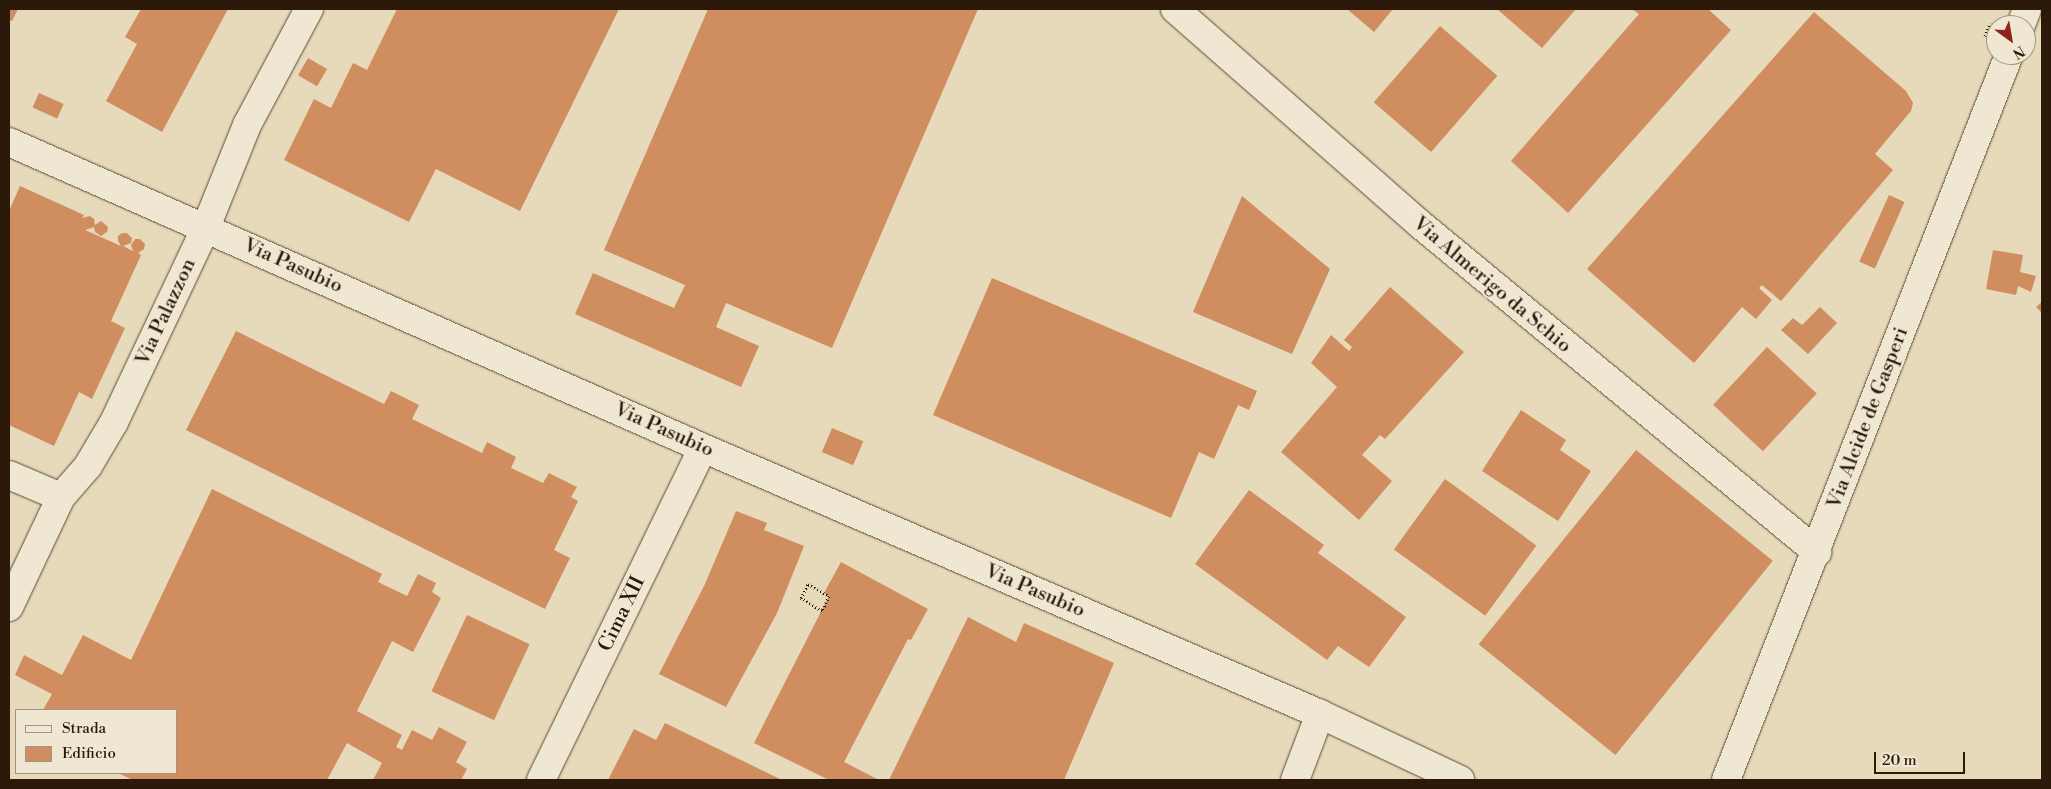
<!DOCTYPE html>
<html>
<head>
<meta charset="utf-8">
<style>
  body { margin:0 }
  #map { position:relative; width:2051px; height:789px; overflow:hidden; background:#e7daba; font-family:"Libre Bodoni",serif }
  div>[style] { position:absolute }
  .building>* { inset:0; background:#cf8d60; transform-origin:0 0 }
  .path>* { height:3px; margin-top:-1.5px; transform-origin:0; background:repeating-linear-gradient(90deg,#2c1909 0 1px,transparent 0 3.5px) }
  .roads { filter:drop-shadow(0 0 1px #5b4935) drop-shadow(0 0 1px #5b4935) }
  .street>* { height:28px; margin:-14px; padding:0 14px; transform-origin:14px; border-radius:14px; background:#efe7d2 }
  .secondary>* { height:28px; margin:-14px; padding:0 14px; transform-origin:14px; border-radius:14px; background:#efe7d2 }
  span { translate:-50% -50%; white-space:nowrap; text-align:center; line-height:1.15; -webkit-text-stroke:4.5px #efe7d2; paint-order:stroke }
  .street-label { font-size:20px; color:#2c1909 }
  .frame { position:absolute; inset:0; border:10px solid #2c1909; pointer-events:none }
  .legend { position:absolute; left:15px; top:709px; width:162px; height:65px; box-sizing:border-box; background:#efe7d2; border:1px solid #a19582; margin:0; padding:6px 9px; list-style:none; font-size:15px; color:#2c1909 }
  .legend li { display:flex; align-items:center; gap:10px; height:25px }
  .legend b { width:25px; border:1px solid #a19582 }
  .north { position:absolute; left:1986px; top:15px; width:50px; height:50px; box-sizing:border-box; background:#efe7d2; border:1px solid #a19582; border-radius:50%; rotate:148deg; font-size:14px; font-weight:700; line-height:20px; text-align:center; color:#2c1909 }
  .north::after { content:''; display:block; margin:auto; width:18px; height:22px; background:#8f2418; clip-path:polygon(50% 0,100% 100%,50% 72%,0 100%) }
  .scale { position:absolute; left:1874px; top:752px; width:91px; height:22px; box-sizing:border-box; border:2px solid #2c1909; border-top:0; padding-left:6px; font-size:15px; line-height:18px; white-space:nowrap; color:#2c1909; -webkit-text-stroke:4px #efe7d2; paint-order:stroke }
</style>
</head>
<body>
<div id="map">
  <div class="building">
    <div style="clip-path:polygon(9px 9px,18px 9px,12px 21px,9px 20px)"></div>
    <div style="clip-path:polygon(141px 9px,228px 9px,162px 132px,106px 101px,137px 44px,125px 37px)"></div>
    <div style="clip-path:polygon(397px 9px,619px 9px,520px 211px,436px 169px,409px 222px,284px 160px,314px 99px,331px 108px,353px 63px,367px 70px)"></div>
    <div style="clip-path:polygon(708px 9px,978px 9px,832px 348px,726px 303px,716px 327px,759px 346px,741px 387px,575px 314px,593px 273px,674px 308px,685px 285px,604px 250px)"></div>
    <div style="clip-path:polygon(1347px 9px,1393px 9px,1374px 32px)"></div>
    <div style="clip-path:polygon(1497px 9px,1576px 9px,1542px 48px)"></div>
    <div style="clip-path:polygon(1632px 9px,1708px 9px,1731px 30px,1568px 213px,1511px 161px,1639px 14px)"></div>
    <div style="clip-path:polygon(1814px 12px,1906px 91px,1913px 103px,1911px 111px,1875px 154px,1893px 170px,1781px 301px,1762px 285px,1759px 288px,1772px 300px,1756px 319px,1742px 307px,1694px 363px,1587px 269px)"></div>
    <div style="left:1440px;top:26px;width:76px;height:101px;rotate:41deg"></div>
    <div style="left:308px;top:58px;width:22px;height:20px;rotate:30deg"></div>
    <div style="left:39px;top:93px;width:27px;height:16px;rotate:24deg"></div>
    <div style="clip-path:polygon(20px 186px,84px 215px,82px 218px,90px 216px,94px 219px,95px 225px,101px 221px,108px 227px,107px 232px,101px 236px,95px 232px,94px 227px,85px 230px,121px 246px,118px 241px,118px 236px,122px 233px,127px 233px,132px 238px,131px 243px,123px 246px,133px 251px,131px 245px,135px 239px,140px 239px,145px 244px,144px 249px,138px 253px,141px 255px,111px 321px,125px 328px,92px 399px,79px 392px,54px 446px,9px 425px,9px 211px)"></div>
    <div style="left:1889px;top:195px;width:17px;height:73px;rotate:24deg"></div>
    <div style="clip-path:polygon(1242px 196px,1330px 269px,1292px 354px,1193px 312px)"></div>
    <div style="clip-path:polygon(1993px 250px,2023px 255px,2020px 272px,2036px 276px,2031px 292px,2018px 286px,2016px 295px,1986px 289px)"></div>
    <div style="clip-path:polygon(992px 278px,1257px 391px,1249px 410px,1238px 405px,1214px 459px,1199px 452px,1171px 518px,933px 415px)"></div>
    <div style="clip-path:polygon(1390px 287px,1464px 352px,1385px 439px,1380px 435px,1362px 455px,1392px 481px,1359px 520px,1281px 452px,1337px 387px,1311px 363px,1331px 335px,1349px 351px,1352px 347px,1344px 340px)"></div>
    <div style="clip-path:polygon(2042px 302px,2042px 313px,2036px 307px)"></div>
    <div style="clip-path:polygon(1820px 307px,1837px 323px,1808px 354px,1781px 330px,1793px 318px,1802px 325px)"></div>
    <div style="clip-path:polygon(236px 331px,384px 404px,391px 391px,419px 405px,412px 419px,482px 453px,487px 442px,516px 457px,511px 468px,543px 483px,549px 473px,577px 487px,571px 497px,578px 501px,554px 550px,570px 558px,545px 609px,186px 430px)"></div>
    <div style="left:1767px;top:347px;width:68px;height:79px;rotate:43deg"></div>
    <div style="clip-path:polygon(1521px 410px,1566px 440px,1560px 450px,1591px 471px,1558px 521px,1482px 471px)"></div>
    <div style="left:832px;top:428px;width:34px;height:26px;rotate:23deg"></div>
    <div style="left:1636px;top:450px;width:176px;height:250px;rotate:39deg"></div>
    <div style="left:1445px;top:479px;width:113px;height:87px;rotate:36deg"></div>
    <div style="clip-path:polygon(212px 489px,382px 574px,378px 582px,407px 596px,418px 574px,436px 583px,432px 592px,441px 598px,413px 652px,392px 641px,357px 711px,402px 735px,396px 747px,402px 750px,412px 730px,432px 740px,439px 727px,467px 742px,456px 762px,467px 769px,461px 780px,373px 780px,382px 763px,347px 743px,327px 780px,133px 780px,118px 773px,176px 773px,176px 710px,43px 710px,52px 694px,15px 675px,24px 655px,62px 675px,83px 635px,131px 660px)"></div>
    <div style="clip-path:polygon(1249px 490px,1324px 545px,1318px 553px,1406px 617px,1369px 667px,1338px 646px,1327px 660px,1195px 564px)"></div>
    <div style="clip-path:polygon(736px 511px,767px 523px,764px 530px,804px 546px,777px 613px,726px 707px,659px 674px,705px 584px)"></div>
    <div style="clip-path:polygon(841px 562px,928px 609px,911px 640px,908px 639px,844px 762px,879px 780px,829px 780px,754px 743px,829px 596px,824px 593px)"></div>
    <div style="left:467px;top:615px;width:69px;height:84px;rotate:25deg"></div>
    <div style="clip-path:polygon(968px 617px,1016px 642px,1024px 623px,1114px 663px,1064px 780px,889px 780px)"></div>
    <div style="clip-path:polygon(665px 723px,782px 780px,608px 780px,634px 729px,656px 740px)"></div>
  </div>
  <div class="path">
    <div style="left:1985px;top:36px;width:14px;rotate:-69deg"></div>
    <div style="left:808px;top:584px;width:24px;rotate:30deg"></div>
    <div style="left:829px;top:596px;width:17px;rotate:115deg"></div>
    <div style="left:822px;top:611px;width:25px;rotate:-148deg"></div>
    <div style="left:801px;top:598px;width:16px;rotate:-63deg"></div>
  </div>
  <div class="roads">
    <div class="street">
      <div style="left:1175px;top:9px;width:327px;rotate:41.3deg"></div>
      <div style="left:1421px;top:225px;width:514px;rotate:39.55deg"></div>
      <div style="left:9px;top:142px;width:758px;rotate:23.79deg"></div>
      <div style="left:703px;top:448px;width:672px;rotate:23.32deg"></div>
      <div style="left:1320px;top:714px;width:155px;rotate:25.2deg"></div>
      <div style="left:9px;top:475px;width:56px;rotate:22.9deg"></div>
      <div style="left:9px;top:607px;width:122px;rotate:-64.7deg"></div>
      <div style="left:61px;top:497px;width:41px;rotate:-48.9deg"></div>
      <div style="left:88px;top:466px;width:51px;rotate:-59.4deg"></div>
      <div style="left:114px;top:422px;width:216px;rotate:-64.7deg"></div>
      <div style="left:206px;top:227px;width:110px;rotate:-68.1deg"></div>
      <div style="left:247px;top:125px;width:132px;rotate:-61.9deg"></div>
      <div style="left:541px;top:780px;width:369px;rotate:-64deg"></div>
      <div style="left:1295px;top:780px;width:71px;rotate:-69.3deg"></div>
    </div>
    <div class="secondary">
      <div style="left:2021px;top:25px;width:17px;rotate:-69deg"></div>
      <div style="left:1726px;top:780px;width:778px;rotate:-68.68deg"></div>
    </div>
  </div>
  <div class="street-label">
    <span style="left:293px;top:266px;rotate:24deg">Via Pasubio</span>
    <span style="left:1492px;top:285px;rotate:40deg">Via Almerigo da Schio</span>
    <span style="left:166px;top:312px;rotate:-65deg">Via Palazzon</span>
    <span style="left:1868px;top:418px;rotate:-69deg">Via Alcide de Gasperi</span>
    <span style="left:664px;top:430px;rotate:24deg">Via Pasubio</span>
    <span style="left:1035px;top:591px;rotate:23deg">Via Pasubio</span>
    <span style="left:622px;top:614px;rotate:-64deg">Cima XII</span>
  </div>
  <div class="frame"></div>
  <ul class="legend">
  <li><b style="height:6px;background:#efe7d2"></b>Strada</li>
  <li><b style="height:14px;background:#cf8d60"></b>Edificio</li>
  </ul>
  <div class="north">N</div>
  <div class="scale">20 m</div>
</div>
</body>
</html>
